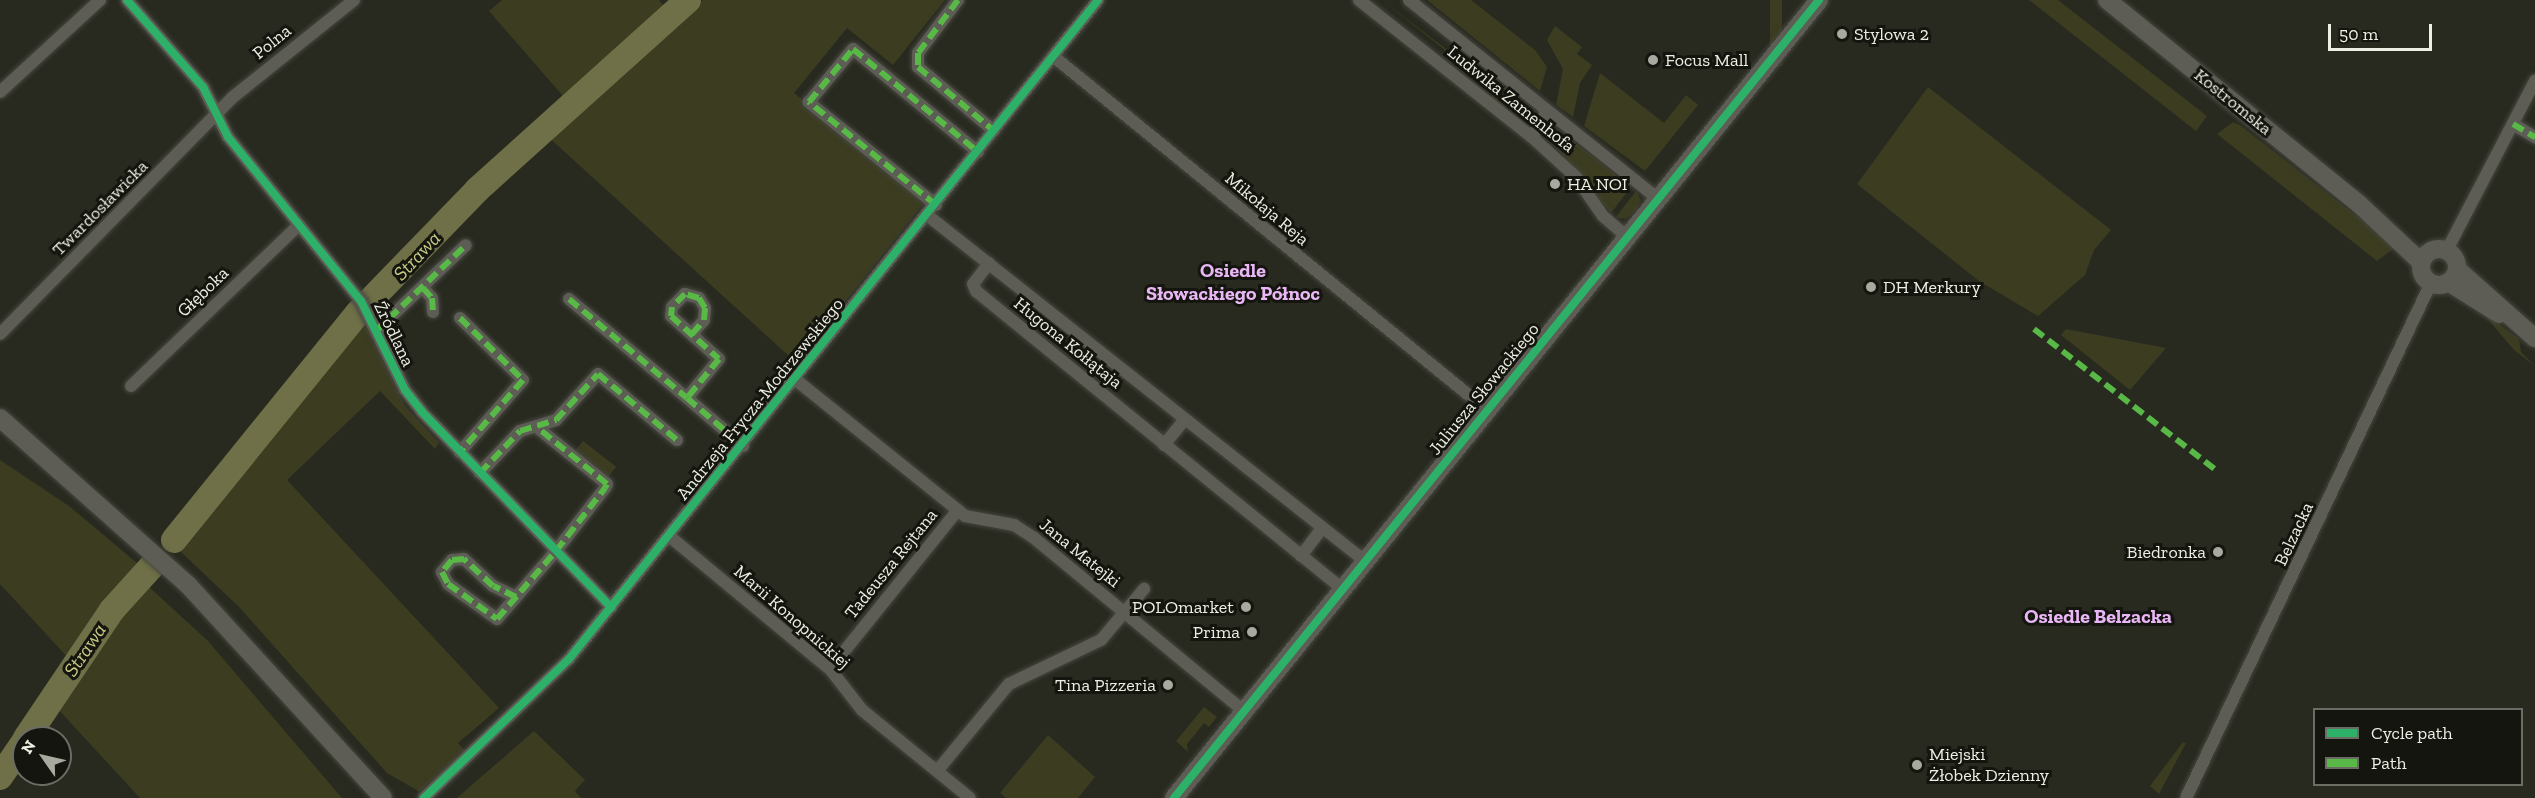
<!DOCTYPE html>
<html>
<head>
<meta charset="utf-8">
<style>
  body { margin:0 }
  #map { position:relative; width:2535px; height:798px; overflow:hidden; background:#282a20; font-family:"Zilla Slab",serif }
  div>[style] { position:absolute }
  .green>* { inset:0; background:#3b3c20; transform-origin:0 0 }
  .river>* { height:26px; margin:-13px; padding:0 13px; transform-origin:13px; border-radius:13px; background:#6f7047 }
  .roads { filter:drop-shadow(0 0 2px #45463e) drop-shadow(0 0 2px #45463e) }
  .street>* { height:12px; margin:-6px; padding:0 6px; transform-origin:6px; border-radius:6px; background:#5d5d56 }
  .secondary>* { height:18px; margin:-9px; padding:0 9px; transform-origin:9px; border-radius:9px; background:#5d5d56 }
  .secondary>.ring { margin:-9px; padding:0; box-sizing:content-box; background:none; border:18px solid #5d5d56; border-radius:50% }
  .quiet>* { height:6px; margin-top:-3px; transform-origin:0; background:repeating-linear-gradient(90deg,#58b947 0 12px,transparent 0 18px) }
  .cycleway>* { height:8px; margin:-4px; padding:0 4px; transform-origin:4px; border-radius:4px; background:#2db169 }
  .dots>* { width:16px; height:16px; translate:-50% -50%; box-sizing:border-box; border:3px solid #14150e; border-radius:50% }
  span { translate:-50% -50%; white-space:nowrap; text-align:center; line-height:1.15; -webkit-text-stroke:6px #14150e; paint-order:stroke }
  .poi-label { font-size:18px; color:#eeefe4 }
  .left { translate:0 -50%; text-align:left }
  .right { translate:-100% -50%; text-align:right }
  .street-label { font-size:18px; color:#eeefe4 }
  .water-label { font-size:20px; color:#c9cb83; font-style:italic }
  .neighbourhood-label { font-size:20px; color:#e9b7f5; font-weight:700 }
  .legend { position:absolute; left:2313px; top:708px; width:210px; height:78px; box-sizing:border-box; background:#14150e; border:2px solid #6b6c64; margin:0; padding:8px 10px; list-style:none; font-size:18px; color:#eeefe4 }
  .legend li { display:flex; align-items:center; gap:12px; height:30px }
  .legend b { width:30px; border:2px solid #6b6c64 }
  .north { position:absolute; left:12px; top:726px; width:60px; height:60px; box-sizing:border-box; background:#14150e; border:2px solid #6b6c64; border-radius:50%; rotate:304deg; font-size:16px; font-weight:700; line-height:24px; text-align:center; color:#eeefe4 }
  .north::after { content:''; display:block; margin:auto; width:21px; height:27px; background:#a9aa9f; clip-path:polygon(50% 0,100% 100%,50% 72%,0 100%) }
  .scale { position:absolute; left:2328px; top:24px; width:104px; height:27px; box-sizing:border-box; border:3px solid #eeefe4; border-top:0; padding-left:8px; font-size:18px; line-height:21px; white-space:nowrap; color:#eeefe4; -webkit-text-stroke:4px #14150e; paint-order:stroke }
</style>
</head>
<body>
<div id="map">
  <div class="green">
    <div style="clip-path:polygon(502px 0,659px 0,670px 13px,569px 103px,489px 11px)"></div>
    <div style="clip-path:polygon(703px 0,945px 0,893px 65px,847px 28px,794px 93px,926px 200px,799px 359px,790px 357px,545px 134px)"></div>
    <div style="clip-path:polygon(1382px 0,1493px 85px,1504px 83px,1516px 93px,1504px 108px,1492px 98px,1491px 87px)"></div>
    <div style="clip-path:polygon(1427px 0,1471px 0,1535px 50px,1547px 67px,1540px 91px)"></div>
    <div style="left:1770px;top:0;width:12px;height:66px"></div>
    <div style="clip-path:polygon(2029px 0,2058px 0,2207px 116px,2196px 131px)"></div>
    <div style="clip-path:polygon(1555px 26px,1582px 47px,1577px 54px,1592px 65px,1580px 83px,1573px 117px,1556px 105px,1563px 69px,1547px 40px)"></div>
    <div style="clip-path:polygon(1600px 73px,1664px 123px,1686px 95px,1698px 105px,1645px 171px,1584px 126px)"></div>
    <div style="clip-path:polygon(1928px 87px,2111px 230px,2094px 250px,2085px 275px,2038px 316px,1979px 281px,1857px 184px)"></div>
    <div style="clip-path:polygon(2233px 122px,2240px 125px,2396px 247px,2377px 261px,2217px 134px)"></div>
    <div style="clip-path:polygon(1551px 129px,1560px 130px,1631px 187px,1611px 213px,1550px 140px)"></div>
    <div style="clip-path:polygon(1636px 191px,1641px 200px,1636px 211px,1625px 219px,1616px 217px)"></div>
    <div style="clip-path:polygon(2480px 310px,2519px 339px,2521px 352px,2535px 366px,2514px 350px)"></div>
    <div style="clip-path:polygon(364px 320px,405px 406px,439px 443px,435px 449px,380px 391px,287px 480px,499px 708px,458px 743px,465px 751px,420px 792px,387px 773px,240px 608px,177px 548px)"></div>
    <div style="clip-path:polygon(2066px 329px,2166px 348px,2130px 390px,2061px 335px)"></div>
    <div style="left:583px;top:441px;width:42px;height:13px;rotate:38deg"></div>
    <div style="clip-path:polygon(0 460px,69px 506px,143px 568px,71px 661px,0 584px)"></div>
    <div style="clip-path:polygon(147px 585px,208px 641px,342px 798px,140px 798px,57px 708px,116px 619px)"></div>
    <div style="clip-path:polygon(1204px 707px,1217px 717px,1209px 727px,1204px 723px,1187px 744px,1188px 752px,1176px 741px)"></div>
    <div style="clip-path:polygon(534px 731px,585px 780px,575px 791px,581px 798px,457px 798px)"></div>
    <div style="clip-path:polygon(1048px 735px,1095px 777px,1078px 798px,1006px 798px,1000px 793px)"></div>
    <div style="clip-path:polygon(2183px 742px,2186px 743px,2159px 794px,2150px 786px)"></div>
  </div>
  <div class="river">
    <div style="left:174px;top:540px;width:292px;rotate:-51deg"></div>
    <div style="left:358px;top:313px;width:171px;rotate:-45.9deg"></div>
    <div style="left:477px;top:190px;width:284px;rotate:-42deg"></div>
    <div style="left:26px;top:738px;width:154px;rotate:-56.1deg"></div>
    <div style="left:112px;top:610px;width:58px;rotate:-47.8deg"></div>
    <div style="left:0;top:777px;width:42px;rotate:-55.6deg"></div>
  </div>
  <div class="roads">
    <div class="street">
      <div style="left:127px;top:0;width:116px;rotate:48.9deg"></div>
      <div style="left:203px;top:87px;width:56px;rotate:63.4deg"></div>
      <div style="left:228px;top:137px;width:211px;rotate:51deg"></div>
      <div style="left:361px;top:301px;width:99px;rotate:63.7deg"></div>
      <div style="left:405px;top:390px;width:28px;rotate:52deg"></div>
      <div style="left:422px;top:412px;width:272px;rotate:45.9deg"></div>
      <div style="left:958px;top:0;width:66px;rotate:127deg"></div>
      <div style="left:918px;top:53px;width:14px;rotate:90deg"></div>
      <div style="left:918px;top:67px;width:99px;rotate:40.1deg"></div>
      <div style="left:1359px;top:0;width:221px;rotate:38.4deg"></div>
      <div style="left:1532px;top:137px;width:59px;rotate:42.3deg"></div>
      <div style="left:1576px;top:177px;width:47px;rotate:55.3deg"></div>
      <div style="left:1603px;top:216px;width:32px;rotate:41deg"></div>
      <div style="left:1409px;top:0;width:319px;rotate:38.6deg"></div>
      <div style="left:1053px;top:56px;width:560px;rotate:39.2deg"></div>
      <div style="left:0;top:92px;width:136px;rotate:-42.6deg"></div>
      <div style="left:2513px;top:124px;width:26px;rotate:31deg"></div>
      <div style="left:1532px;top:137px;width:30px;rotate:-60deg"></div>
      <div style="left:936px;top:205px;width:164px;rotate:-141deg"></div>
      <div style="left:809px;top:102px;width:69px;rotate:-50.3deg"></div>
      <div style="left:853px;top:49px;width:162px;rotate:39.5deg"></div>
      <div style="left:927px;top:215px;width:558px;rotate:38.31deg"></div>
      <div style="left:2447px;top:250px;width:191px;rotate:-62.5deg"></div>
      <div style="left:989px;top:263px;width:26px;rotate:127deg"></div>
      <div style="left:973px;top:284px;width:8px;rotate:67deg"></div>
      <div style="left:976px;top:291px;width:471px;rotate:39.1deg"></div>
      <div style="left:423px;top:288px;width:13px;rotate:48deg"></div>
      <div style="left:432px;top:298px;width:14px;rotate:86deg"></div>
      <div style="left:569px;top:299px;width:154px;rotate:40deg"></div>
      <div style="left:460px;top:318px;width:88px;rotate:44.5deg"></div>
      <div style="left:523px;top:380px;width:96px;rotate:131.2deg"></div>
      <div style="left:376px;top:331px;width:124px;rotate:-43.7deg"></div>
      <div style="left:0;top:334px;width:332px;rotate:-45.5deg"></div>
      <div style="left:233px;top:97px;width:155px;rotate:-38.7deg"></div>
      <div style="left:692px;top:334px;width:18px;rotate:-49deg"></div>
      <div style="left:704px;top:320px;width:12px;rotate:-85deg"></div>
      <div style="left:705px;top:308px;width:12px;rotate:-121deg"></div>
      <div style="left:699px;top:298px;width:15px;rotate:-164deg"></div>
      <div style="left:685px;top:294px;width:18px;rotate:135deg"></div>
      <div style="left:672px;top:307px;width:9px;rotate:96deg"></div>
      <div style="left:671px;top:316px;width:64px;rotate:41.9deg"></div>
      <div style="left:719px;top:359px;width:50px;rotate:129.4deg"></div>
      <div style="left:687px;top:398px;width:74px;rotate:40.6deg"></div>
      <div style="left:796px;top:380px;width:217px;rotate:38.8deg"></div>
      <div style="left:965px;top:516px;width:50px;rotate:10.4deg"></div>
      <div style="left:1014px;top:525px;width:24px;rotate:33deg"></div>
      <div style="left:1034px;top:538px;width:272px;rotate:39.5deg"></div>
      <div style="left:131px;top:386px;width:233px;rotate:-43.8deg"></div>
      <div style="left:1164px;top:445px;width:33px;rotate:-51deg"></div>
      <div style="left:480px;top:473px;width:58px;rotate:-46.4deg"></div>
      <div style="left:520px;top:431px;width:38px;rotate:-17deg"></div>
      <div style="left:556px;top:420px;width:62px;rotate:-47.6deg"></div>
      <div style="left:598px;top:374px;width:103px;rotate:39.9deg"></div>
      <div style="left:669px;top:536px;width:209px;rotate:39.6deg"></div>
      <div style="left:830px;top:669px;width:52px;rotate:52deg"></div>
      <div style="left:862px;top:710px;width:139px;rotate:39.2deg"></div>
      <div style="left:1301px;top:556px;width:35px;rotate:-53deg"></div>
      <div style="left:516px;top:597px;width:25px;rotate:-154deg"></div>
      <div style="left:493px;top:586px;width:40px;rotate:-137deg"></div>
      <div style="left:464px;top:559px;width:12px;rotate:175deg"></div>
      <div style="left:452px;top:560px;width:16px;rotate:130deg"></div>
      <div style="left:442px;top:572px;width:13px;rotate:63deg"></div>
      <div style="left:448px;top:584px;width:60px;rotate:35.5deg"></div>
      <div style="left:497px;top:619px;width:90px;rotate:-49.1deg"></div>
      <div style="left:556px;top:551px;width:80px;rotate:-52.1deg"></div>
      <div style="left:605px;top:488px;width:4px;rotate:-63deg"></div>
      <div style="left:607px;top:484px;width:87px;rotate:-141deg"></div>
      <div style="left:830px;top:669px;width:204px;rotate:-51.2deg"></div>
      <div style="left:937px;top:771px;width:113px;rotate:-50.4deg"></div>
      <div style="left:1009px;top:684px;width:102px;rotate:-25.6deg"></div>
      <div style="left:1101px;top:640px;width:67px;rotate:-49.9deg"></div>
      <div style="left:424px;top:798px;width:201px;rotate:-43.8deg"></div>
      <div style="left:569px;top:659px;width:845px;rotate:-51.24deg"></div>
      <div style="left:2186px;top:798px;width:570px;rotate:-64.56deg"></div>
    </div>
    <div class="secondary">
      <div style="left:2107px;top:0;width:324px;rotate:39deg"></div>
      <div style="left:2359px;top:204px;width:85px;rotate:43.1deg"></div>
      <div class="ring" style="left:2421px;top:249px;width:18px;height:18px"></div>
      <div style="left:2457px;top:269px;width:104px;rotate:41.5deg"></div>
      <div style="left:2448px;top:282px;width:60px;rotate:32.1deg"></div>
      <div style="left:0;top:418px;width:253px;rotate:41.6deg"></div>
      <div style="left:189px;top:586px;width:287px;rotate:47.5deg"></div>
      <div style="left:1174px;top:798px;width:1026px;rotate:-51.05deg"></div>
    </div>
  </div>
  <div class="quiet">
    <div style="left:958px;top:0;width:66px;rotate:127deg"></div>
    <div style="left:918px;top:53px;width:14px;rotate:90deg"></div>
    <div style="left:918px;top:67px;width:99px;rotate:40.1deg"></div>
    <div style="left:2513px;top:124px;width:26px;rotate:31deg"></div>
    <div style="left:936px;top:205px;width:164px;rotate:-141deg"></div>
    <div style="left:809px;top:102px;width:69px;rotate:-50.3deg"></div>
    <div style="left:853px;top:49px;width:162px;rotate:39.5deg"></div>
    <div style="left:423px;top:288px;width:13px;rotate:48deg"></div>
    <div style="left:432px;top:298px;width:14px;rotate:86deg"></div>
    <div style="left:569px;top:299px;width:154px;rotate:40deg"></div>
    <div style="left:460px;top:318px;width:88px;rotate:44.5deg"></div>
    <div style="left:523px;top:380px;width:96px;rotate:131.2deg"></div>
    <div style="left:2034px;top:329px;width:230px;rotate:37.8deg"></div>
    <div style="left:376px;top:331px;width:124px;rotate:-43.7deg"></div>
    <div style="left:692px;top:334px;width:18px;rotate:-49deg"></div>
    <div style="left:704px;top:320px;width:12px;rotate:-85deg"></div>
    <div style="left:705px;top:308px;width:12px;rotate:-121deg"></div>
    <div style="left:699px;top:298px;width:15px;rotate:-164deg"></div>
    <div style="left:685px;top:294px;width:18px;rotate:135deg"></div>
    <div style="left:672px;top:307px;width:9px;rotate:96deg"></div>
    <div style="left:671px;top:316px;width:64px;rotate:41.9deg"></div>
    <div style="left:719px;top:359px;width:50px;rotate:129.4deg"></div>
    <div style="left:687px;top:398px;width:74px;rotate:40.6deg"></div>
    <div style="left:480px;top:473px;width:58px;rotate:-46.4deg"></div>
    <div style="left:520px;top:431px;width:38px;rotate:-17deg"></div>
    <div style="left:556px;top:420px;width:62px;rotate:-47.6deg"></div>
    <div style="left:598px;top:374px;width:103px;rotate:39.9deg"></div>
    <div style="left:516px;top:597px;width:25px;rotate:-154deg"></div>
    <div style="left:493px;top:586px;width:40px;rotate:-137deg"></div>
    <div style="left:464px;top:559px;width:12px;rotate:175deg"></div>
    <div style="left:452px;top:560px;width:16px;rotate:130deg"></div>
    <div style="left:442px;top:572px;width:13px;rotate:63deg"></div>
    <div style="left:448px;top:584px;width:60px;rotate:35.5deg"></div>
    <div style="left:497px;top:619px;width:90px;rotate:-49.1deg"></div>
    <div style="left:556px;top:551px;width:80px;rotate:-52.1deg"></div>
    <div style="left:605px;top:488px;width:4px;rotate:-63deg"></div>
    <div style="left:607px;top:484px;width:87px;rotate:-141deg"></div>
  </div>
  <div class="cycleway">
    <div style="left:127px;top:0;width:116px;rotate:48.9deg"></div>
    <div style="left:203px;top:87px;width:56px;rotate:63.4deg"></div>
    <div style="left:228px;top:137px;width:211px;rotate:51deg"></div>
    <div style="left:361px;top:301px;width:99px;rotate:63.7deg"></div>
    <div style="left:405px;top:390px;width:28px;rotate:52deg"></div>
    <div style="left:422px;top:412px;width:272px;rotate:45.9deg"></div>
    <div style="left:424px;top:798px;width:201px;rotate:-43.8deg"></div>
    <div style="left:569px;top:659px;width:845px;rotate:-51.24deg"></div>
    <div style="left:1174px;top:798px;width:1026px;rotate:-51.05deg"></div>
  </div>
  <div class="dots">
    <div style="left:1842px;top:34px;background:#a9aa9f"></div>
    <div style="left:1653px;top:60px;background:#a9aa9f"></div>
    <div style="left:1555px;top:184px;background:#a9aa9f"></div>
    <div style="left:1871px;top:287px;background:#a9aa9f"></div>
    <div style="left:2218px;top:552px;background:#a9aa9f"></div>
    <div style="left:1246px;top:607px;background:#a9aa9f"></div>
    <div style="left:1252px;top:632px;background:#a9aa9f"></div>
    <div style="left:1168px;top:685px;background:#a9aa9f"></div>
    <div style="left:1917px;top:765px;background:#a9aa9f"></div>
  </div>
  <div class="poi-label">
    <span class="left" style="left:1854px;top:34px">Stylowa 2</span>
    <span class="left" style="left:1665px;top:60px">Focus Mall</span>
    <span class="left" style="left:1567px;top:184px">HA NOI</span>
    <span class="left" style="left:1883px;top:287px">DH Merkury</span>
    <span class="right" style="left:2206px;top:552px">Biedronka</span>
    <span class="right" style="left:1234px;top:607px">POLOmarket</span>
    <span class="right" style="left:1240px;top:632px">Prima</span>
    <span class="right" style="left:1156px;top:685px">Tina Pizzeria</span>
    <span class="left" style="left:1929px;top:765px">Miejski<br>Żłobek Dzienny</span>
  </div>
  <div class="street-label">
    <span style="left:272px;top:42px;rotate:-39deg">Polna</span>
    <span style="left:1511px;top:99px;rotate:39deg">Ludwika Zamenhofa</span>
    <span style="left:2233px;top:102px;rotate:39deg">Kostromska</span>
    <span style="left:100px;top:208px;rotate:-45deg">Twardosławicka</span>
    <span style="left:1267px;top:209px;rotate:40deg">Mikołaja Reja</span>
    <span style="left:203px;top:292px;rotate:-44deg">Głęboka</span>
    <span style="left:394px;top:334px;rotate:64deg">Źródlana</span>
    <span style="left:1068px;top:343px;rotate:39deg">Hugona Kołłątaja</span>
    <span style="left:1484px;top:389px;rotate:-51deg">Juliusza Słowackiego</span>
    <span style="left:760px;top:399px;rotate:-51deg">Andrzeja Frycza-Modrzewskiego</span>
    <span style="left:2294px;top:534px;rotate:-65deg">Belzacka</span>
    <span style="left:1080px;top:553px;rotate:39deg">Jana Matejki</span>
    <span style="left:891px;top:564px;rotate:-51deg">Tadeusza Rejtana</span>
    <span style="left:792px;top:617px;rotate:41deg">Marii Konopnickiej</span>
  </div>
  <div class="water-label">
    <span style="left:417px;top:256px;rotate:-47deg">Strawa</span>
    <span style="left:85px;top:650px;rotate:-56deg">Strawa</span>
  </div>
  <div class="neighbourhood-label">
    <span style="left:1233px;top:282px">Osiedle<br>Słowackiego Północ</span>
    <span style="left:2098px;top:616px">Osiedle Belzacka</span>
  </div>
  <ul class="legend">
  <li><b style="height:8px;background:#2db169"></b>Cycle path</li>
  <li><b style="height:8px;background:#58b947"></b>Path</li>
  </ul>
  <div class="north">N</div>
  <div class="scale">50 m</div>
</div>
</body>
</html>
